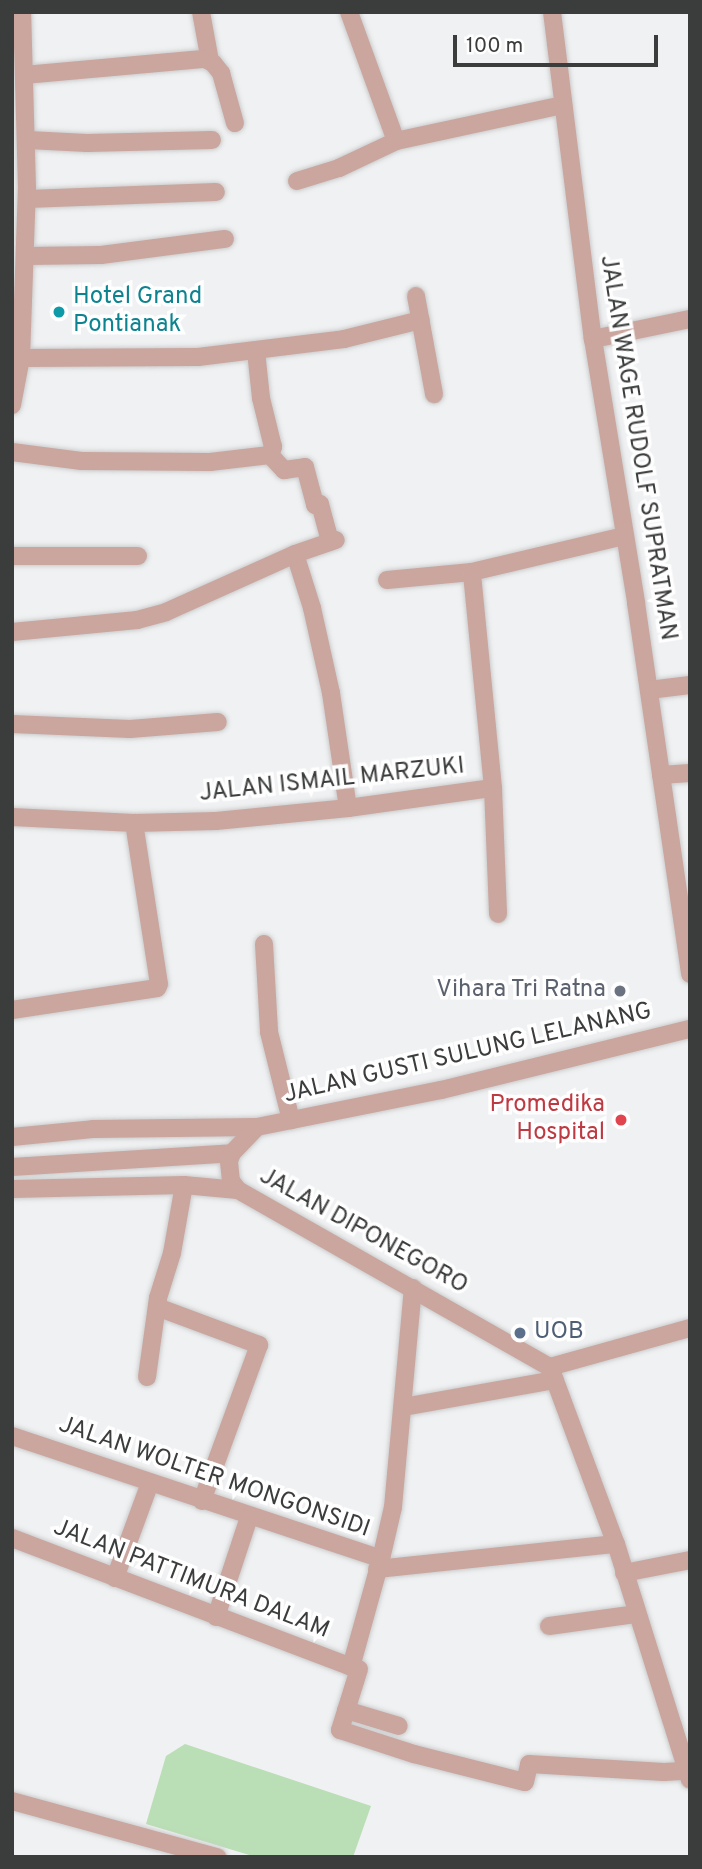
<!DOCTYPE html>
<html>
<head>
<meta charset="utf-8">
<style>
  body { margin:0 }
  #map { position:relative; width:702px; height:1869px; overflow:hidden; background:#f0f1f2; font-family:Overpass,sans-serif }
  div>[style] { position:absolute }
  .green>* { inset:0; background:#badeb5 }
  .roads { filter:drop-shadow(0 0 2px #cccdce) drop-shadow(0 0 2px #cccdce) }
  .minor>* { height:18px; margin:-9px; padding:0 9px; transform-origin:9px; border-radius:9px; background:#caa69f }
  .dots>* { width:19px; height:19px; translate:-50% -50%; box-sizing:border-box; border:4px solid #fefeff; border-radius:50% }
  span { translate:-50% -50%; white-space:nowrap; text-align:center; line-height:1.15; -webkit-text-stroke:7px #fefeff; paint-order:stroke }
  .culture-label { font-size:24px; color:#0d838f }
  .left { translate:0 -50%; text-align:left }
  .street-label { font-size:24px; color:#3b3c3c }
  .worship-label { font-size:24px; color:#5b616d }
  .right { translate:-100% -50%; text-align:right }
  .health-label { font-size:24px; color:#be3a42 }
  .service-label { font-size:24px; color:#4e5e75 }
  .frame { position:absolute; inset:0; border:14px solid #3b3c3c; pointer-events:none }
  .scale { position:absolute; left:453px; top:35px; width:205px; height:32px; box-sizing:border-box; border:4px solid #3b3c3c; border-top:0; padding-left:9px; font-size:21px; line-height:24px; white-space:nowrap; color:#3b3c3c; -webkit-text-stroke:5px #fefeff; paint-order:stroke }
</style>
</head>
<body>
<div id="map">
  <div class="green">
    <div style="clip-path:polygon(185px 1744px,371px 1806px,353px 1857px,256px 1857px,146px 1824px,166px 1756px)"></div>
  </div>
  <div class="roads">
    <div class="minor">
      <div style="left:201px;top:12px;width:50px;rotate:79.6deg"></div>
      <div style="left:349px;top:12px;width:137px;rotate:70deg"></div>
      <div style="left:396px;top:141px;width:171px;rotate:-12.2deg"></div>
      <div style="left:552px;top:12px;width:330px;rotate:82.9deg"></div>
      <div style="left:593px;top:339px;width:267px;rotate:80.7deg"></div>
      <div style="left:636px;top:603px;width:375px;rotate:81.7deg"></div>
      <div style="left:24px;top:75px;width:182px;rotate:-5.1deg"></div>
      <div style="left:205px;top:59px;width:9px;rotate:27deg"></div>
      <div style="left:213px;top:63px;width:13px;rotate:51deg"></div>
      <div style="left:221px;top:73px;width:52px;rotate:74.4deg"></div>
      <div style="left:28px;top:140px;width:59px;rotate:2.9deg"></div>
      <div style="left:87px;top:143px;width:125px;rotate:-1.4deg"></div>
      <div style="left:297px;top:181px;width:44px;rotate:-17.2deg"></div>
      <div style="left:339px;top:168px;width:63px;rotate:-25.3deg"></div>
      <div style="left:27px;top:199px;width:189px;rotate:-2.1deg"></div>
      <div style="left:26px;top:256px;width:75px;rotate:-0.8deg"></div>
      <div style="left:101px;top:255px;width:125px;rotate:-7.4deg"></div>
      <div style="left:416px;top:296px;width:100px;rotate:79.6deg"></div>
      <div style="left:593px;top:339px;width:99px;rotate:-11.7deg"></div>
      <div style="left:21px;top:358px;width:177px;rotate:-0.3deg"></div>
      <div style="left:198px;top:357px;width:147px;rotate:-7deg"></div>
      <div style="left:344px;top:339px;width:79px;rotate:-13.9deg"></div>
      <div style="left:12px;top:405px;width:48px;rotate:-79.2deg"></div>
      <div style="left:21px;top:358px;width:170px;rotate:-88deg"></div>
      <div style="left:27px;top:188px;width:176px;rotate:-91.6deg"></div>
      <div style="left:12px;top:452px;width:70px;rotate:7.4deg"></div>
      <div style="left:81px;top:461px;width:129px;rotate:0.4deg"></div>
      <div style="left:210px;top:462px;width:60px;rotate:-6.7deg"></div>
      <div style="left:270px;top:455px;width:9px;rotate:-69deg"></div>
      <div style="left:273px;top:447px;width:50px;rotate:-103.8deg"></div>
      <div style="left:261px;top:398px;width:47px;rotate:-96.1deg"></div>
      <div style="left:270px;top:455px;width:21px;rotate:47deg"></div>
      <div style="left:284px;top:470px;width:21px;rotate:-8deg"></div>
      <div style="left:305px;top:467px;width:39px;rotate:75deg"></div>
      <div style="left:315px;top:505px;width:5px;rotate:-11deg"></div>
      <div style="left:320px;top:504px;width:39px;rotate:75deg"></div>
      <div style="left:295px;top:554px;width:57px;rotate:72.5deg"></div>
      <div style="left:312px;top:608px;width:87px;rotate:77.4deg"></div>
      <div style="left:331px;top:693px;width:116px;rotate:81.6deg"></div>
      <div style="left:12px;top:556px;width:126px"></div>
      <div style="left:387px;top:580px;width:85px;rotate:-5.4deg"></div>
      <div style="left:12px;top:632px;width:126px;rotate:-5.5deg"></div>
      <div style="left:137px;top:620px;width:30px;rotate:-15deg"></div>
      <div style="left:166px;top:612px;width:141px;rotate:-24.2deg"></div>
      <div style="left:295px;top:554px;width:43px;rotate:-18.9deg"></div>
      <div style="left:649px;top:690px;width:41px;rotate:-7deg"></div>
      <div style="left:12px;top:724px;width:118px;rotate:2.4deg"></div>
      <div style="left:130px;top:729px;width:88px;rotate:-4.5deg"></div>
      <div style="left:661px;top:775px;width:29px;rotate:-4deg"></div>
      <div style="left:493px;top:788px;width:126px;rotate:87.7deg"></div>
      <div style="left:12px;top:817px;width:122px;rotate:2.8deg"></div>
      <div style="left:134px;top:823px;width:82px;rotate:-1.4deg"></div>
      <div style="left:216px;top:821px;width:133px;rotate:-5.6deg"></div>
      <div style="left:348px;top:808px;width:146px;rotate:-7.9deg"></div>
      <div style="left:493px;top:788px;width:217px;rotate:-95.6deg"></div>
      <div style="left:472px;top:572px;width:156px;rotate:-13.3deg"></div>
      <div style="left:264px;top:944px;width:88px;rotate:86.7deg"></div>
      <div style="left:269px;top:1032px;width:91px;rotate:76deg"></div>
      <div style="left:12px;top:1010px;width:147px;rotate:-8.6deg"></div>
      <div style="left:157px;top:988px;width:4px;rotate:-63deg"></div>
      <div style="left:159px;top:984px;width:163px;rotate:-98.8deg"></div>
      <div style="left:12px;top:1137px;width:81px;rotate:-5.6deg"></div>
      <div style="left:93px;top:1129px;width:164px;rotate:-0.7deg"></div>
      <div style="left:257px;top:1127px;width:188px;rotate:-11.4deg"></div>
      <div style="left:441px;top:1090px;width:256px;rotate:-13.8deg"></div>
      <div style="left:12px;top:1167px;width:220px;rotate:-3.6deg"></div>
      <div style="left:12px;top:1189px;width:172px;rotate:-1.3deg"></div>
      <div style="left:184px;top:1185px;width:54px;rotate:5.3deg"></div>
      <div style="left:238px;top:1190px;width:359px;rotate:29.6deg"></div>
      <div style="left:238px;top:1190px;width:11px;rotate:-128deg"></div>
      <div style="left:231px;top:1181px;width:20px;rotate:-96deg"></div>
      <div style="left:229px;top:1161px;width:9px;rotate:-69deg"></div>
      <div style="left:232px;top:1153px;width:36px;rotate:-46deg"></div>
      <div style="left:157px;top:1307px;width:109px;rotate:20.4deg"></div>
      <div style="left:259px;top:1345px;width:166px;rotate:110.1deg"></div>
      <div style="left:550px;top:1367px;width:189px;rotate:69.6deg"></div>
      <div style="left:616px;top:1544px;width:247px;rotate:72.6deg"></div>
      <div style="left:550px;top:1367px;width:145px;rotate:-15.6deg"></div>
      <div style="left:147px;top:1377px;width:80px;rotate:-82.1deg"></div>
      <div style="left:158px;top:1298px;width:47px;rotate:-72.7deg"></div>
      <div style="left:172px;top:1253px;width:69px;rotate:-80deg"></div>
      <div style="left:403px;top:1407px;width:154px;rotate:-10.1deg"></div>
      <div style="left:12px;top:1436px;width:389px;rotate:18.4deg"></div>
      <div style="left:381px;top:1559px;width:53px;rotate:-77deg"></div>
      <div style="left:393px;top:1507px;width:220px;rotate:-84.8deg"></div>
      <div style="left:12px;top:1538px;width:363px;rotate:20.8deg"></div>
      <div style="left:351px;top:1667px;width:112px;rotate:-74.5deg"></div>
      <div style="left:377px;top:1569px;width:240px;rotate:-6deg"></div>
      <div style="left:624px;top:1573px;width:67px;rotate:-11.1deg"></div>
      <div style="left:115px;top:1578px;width:101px;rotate:-69.8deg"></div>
      <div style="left:216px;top:1617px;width:105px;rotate:-71.7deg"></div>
      <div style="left:549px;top:1626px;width:89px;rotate:-7.8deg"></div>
      <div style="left:359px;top:1669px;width:64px;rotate:107.3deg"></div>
      <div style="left:340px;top:1730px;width:78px;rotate:18deg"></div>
      <div style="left:414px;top:1754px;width:114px;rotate:14.2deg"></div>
      <div style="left:525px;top:1782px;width:18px;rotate:-77deg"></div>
      <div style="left:529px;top:1764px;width:135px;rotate:3.4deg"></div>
      <div style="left:664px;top:1772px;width:22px;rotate:-3deg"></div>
      <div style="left:346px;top:1710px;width:55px;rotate:16.8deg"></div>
      <div style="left:12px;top:1801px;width:213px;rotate:15.3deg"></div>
    </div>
  </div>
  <div class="dots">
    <div style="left:59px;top:312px;background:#0f9aa8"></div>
    <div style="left:620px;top:991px;background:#6b7280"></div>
    <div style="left:621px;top:1120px;background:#e0444e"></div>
    <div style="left:520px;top:1333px;background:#5c6f8a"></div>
  </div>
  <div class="culture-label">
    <span class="left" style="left:73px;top:312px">Hotel Grand<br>Pontianak</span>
  </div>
  <div class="street-label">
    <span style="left:637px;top:448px;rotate:81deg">JALAN WAGE RUDOLF SUPRATMAN</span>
    <span style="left:332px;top:781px;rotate:-6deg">JALAN ISMAIL MARZUKI</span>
    <span style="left:468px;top:1054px;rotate:-13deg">JALAN GUSTI SULUNG LELANANG</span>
    <span style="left:363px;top:1232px;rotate:29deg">JALAN DIPONEGORO</span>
    <span style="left:214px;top:1478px;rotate:19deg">JALAN WOLTER MONGONSIDI</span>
    <span style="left:191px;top:1580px;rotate:21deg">JALAN PATTIMURA DALAM</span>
  </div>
  <div class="worship-label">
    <span class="right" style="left:606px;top:991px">Vihara Tri Ratna</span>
  </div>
  <div class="health-label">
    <span class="right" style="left:605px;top:1120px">Promedika<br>Hospital</span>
  </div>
  <div class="service-label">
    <span class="left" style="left:534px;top:1333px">UOB</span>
  </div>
  <div class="frame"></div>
  <div class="scale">100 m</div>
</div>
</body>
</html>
